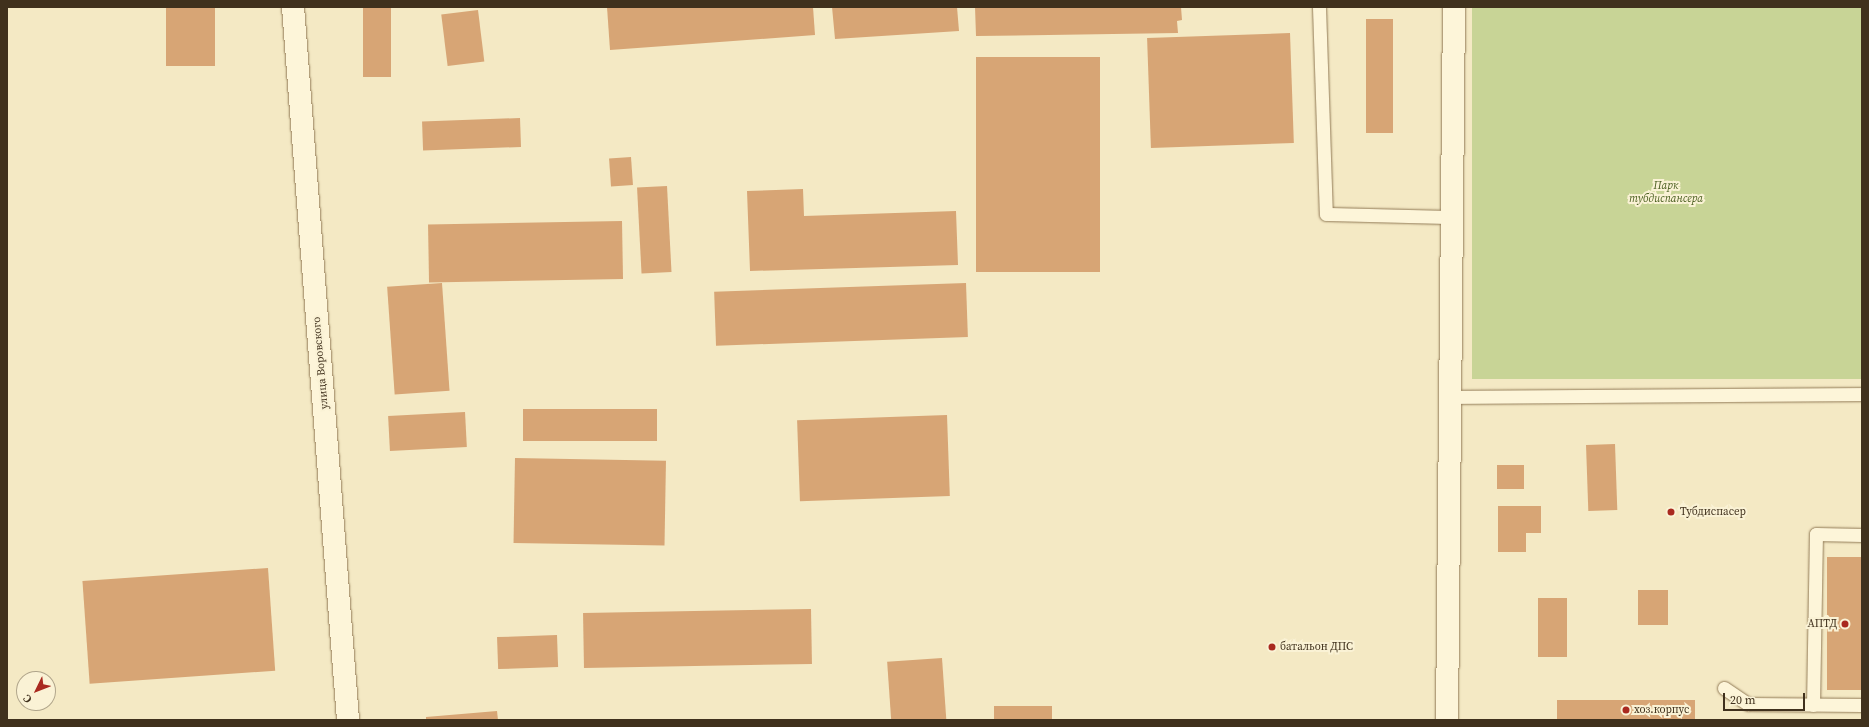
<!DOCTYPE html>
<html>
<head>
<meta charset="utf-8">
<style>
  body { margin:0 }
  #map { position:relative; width:1869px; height:727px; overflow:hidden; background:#f4e9c4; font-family:"Source Serif 4",serif }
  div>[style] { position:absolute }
  .green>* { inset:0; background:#c8d496; transform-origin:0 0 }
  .building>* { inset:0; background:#d7a575; transform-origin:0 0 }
  .roads { filter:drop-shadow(0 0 1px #927b57) drop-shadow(0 0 1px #927b57) }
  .service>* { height:13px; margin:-6.5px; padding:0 6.5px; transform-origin:6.5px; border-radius:6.5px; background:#fdf5d9 }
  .minor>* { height:22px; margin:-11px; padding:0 11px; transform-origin:11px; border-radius:11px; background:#fdf5d9 }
  .dots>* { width:11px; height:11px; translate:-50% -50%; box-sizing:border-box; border:2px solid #faf2d5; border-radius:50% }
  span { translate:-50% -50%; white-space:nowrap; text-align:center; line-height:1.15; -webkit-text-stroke:4px #faf2d5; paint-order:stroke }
  .park-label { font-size:11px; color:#4b5f21; font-style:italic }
  .street-label { font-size:11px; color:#40311d }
  .poi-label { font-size:11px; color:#40311d }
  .left { translate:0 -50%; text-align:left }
  .right { translate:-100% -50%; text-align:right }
  .frame { position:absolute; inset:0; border:8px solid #40311d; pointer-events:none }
  .north { position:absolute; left:16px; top:671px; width:40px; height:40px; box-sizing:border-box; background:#faf2d5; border:1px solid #b0a58b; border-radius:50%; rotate:227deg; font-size:11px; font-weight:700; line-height:16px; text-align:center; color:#40311d }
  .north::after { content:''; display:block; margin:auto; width:14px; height:18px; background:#a9291f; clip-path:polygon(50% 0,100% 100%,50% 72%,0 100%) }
  .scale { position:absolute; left:1723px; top:693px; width:82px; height:18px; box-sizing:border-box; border:2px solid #40311d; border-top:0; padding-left:5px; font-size:12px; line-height:14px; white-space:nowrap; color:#40311d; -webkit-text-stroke:3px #faf2d5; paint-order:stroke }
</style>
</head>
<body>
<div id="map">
  <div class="green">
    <div style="left:1472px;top:7px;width:390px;height:372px"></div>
  </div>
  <div class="building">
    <div style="left:166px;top:7px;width:49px;height:59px"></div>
    <div style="left:363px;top:7px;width:28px;height:70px"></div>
    <div style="clip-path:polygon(607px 7px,813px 7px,815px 35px,610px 50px)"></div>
    <div style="clip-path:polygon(832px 7px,957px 7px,959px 31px,835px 39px)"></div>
    <div style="clip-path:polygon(975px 7px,1181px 7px,1182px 20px,1177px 21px,1178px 33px,976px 36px)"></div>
    <div style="left:478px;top:10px;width:52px;height:37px;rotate:83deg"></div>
    <div style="left:1366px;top:19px;width:27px;height:114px"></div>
    <div style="left:1290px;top:33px;width:110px;height:143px;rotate:88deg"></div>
    <div style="left:976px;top:57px;width:124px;height:215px"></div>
    <div style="left:520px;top:118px;width:29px;height:98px;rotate:88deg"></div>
    <div style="left:631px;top:157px;width:28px;height:22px;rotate:86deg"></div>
    <div style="left:667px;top:186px;width:86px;height:30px;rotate:87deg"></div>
    <div style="clip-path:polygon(803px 189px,804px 216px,956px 211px,958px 265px,750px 271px,747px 191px)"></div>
    <div style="left:622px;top:221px;width:58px;height:194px;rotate:89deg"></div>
    <div style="left:442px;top:283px;width:108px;height:55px;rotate:86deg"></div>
    <div style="left:966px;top:283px;width:54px;height:252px;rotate:88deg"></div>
    <div style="left:523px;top:409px;width:134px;height:32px"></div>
    <div style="left:465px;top:412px;width:35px;height:77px;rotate:87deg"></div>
    <div style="left:947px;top:415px;width:81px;height:150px;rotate:88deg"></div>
    <div style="left:1615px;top:444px;width:66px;height:29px;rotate:88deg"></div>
    <div style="left:515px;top:458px;width:151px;height:85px;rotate:1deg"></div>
    <div style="left:1497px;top:465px;width:27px;height:24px"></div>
    <div style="clip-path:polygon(1498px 506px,1541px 506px,1541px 533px,1526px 533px,1526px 552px,1498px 552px)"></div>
    <div style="left:1827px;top:557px;width:35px;height:133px"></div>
    <div style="left:268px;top:568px;width:103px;height:186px;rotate:86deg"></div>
    <div style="left:1638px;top:590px;width:30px;height:35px"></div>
    <div style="left:1538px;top:598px;width:29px;height:59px"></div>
    <div style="left:811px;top:609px;width:55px;height:228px;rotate:89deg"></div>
    <div style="left:557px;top:635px;width:32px;height:60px;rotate:88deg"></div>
    <div style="left:942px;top:658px;width:62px;height:55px;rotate:86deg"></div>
    <div style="left:1557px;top:700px;width:138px;height:20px"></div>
    <div style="left:1052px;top:706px;width:14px;height:58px;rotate:90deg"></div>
    <div style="clip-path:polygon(497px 711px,498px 720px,426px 720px,426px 717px)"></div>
  </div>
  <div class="roads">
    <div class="service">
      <div style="left:1319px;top:7px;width:207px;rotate:88.1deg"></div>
      <div style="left:1326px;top:214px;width:125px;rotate:1.4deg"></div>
      <div style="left:1450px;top:397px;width:412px;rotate:-0.4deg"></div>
      <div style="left:1724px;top:688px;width:29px;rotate:34deg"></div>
      <div style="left:1748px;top:704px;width:114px;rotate:0.5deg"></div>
      <div style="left:1813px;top:705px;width:171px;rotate:-89deg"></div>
      <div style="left:1816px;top:534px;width:46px;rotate:1.2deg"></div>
    </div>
    <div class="minor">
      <div style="left:293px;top:7px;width:715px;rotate:85.59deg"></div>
      <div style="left:1447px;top:720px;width:713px;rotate:-89.44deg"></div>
    </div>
  </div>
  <div class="dots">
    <div style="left:1671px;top:512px;background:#a9291f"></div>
    <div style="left:1845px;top:624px;background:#a9291f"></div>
    <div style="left:1272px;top:647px;background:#a9291f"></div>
    <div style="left:1626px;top:710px;background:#a9291f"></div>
  </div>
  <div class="park-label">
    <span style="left:1666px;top:193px">Парк<br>тубдиспансера</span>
  </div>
  <div class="street-label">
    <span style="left:321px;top:363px;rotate:-95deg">улица Воровского</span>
  </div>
  <div class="poi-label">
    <span class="left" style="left:1680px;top:512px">Тубдиспасер</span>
    <span class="right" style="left:1837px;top:624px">АПТД</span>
    <span class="left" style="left:1280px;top:647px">батальон ДПС</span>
    <span class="left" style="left:1634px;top:710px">хоз.корпус</span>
  </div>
  <div class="frame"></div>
  <div class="north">С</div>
  <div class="scale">20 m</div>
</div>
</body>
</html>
